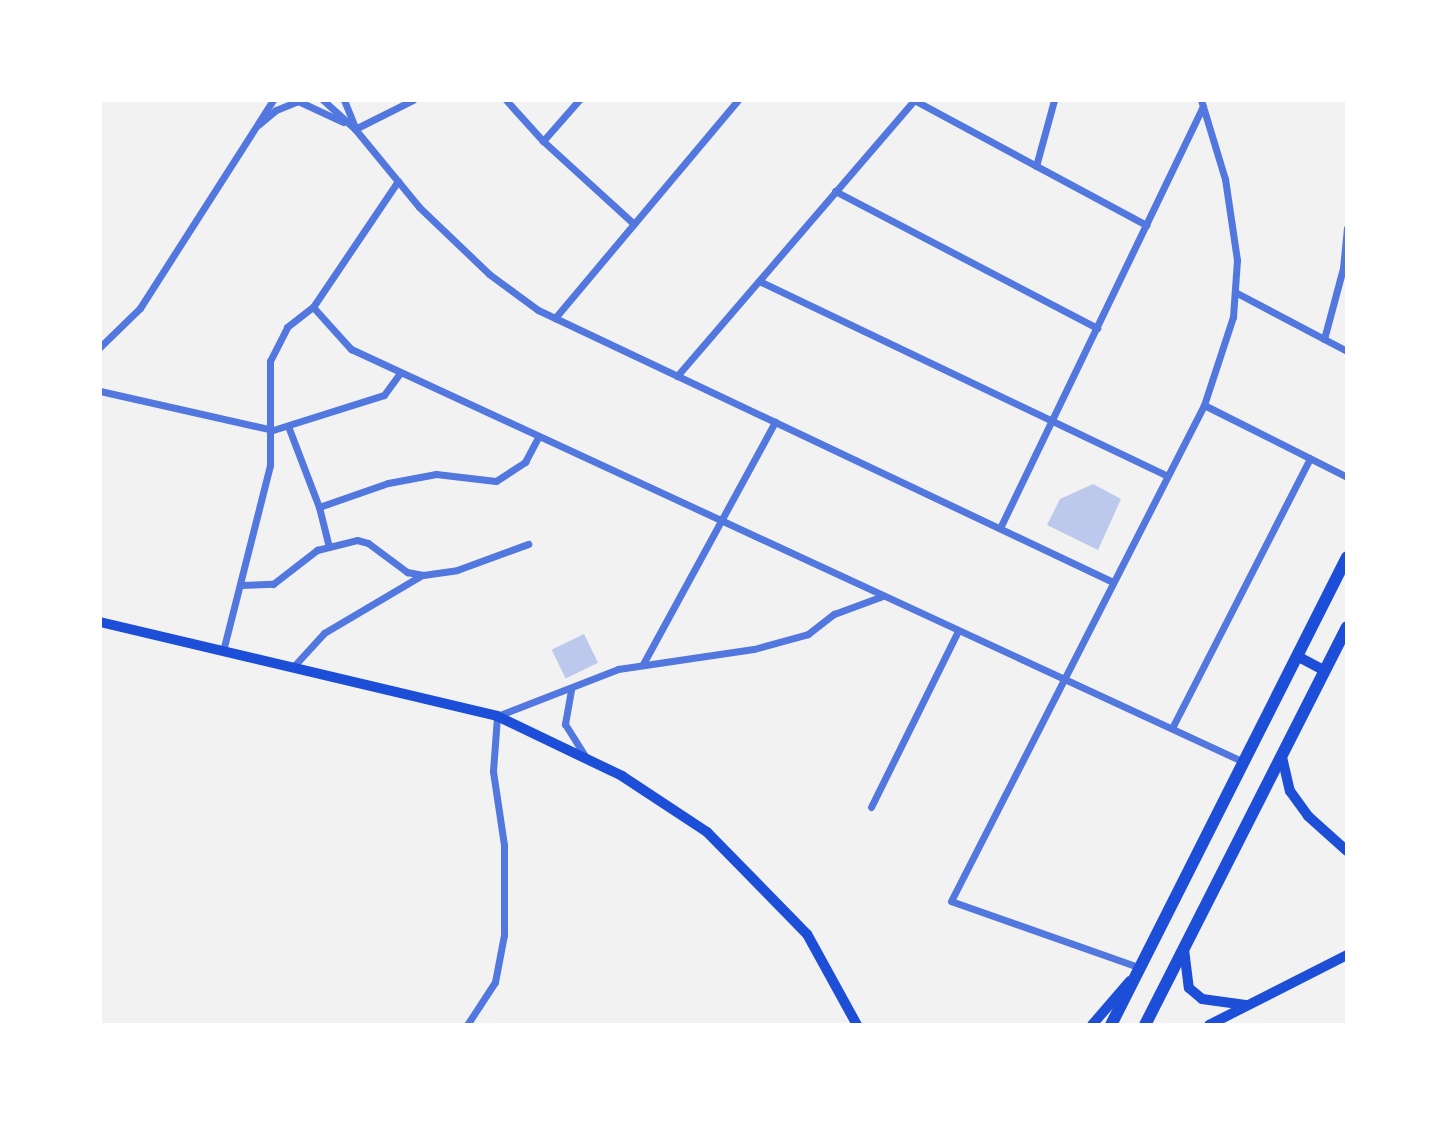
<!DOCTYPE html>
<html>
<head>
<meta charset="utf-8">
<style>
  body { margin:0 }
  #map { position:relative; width:1447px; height:1125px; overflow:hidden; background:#f2f2f2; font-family:"PT Sans Narrow",sans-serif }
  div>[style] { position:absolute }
  .building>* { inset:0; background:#bdc9ec; transform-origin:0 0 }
  .minor>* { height:7px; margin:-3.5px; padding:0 3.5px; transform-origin:3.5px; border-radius:3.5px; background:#5277de }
  .secondary>* { height:10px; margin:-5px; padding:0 5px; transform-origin:5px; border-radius:5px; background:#1d4ed8 }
  .primary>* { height:12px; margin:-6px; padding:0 6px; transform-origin:6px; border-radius:6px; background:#1d4ed8 }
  span { translate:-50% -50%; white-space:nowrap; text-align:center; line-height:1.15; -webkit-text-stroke:7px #fff; paint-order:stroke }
  .frame { position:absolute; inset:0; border:102px solid #fff; pointer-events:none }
</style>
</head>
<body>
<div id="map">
  <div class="building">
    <div style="clip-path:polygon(1093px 484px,1121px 499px,1098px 550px,1047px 525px,1060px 499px)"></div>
    <div style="left:584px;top:634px;width:32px;height:36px;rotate:64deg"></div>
  </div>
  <div class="minor">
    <div style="left:323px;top:100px;width:43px;rotate:42.2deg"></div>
    <div style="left:355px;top:129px;width:101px;rotate:50.6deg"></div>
    <div style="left:419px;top:207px;width:97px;rotate:43.7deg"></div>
    <div style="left:489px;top:274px;width:61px;rotate:36.3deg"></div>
    <div style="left:538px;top:310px;width:636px;rotate:25.32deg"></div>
    <div style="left:344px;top:100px;width:27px;rotate:68deg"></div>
    <div style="left:506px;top:100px;width:55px;rotate:47.9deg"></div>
    <div style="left:543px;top:141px;width:123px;rotate:42.4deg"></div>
    <div style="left:258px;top:125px;width:23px;rotate:-40deg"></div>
    <div style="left:276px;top:110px;width:24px;rotate:-22deg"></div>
    <div style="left:298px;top:101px;width:50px;rotate:25deg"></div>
    <div style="left:355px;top:129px;width:65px;rotate:-26.6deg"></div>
    <div style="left:543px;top:141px;width:55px;rotate:-48.7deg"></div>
    <div style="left:1036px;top:166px;width:68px;rotate:-74.7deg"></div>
    <div style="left:398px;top:181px;width:152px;rotate:124deg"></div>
    <div style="left:313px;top:307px;width:57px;rotate:47.9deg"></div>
    <div style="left:351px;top:349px;width:984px;rotate:24.82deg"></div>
    <div style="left:835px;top:191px;width:296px;rotate:27.6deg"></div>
    <div style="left:759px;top:281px;width:452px;rotate:25.5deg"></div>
    <div style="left:1235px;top:292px;width:127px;rotate:27.8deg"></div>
    <div style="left:555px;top:318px;width:285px;rotate:-50deg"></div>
    <div style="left:1324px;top:339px;width:73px;rotate:-75deg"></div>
    <div style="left:1343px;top:268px;width:40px;rotate:-84.3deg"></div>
    <div style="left:100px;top:347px;width:56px;rotate:-44.3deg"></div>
    <div style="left:140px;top:308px;width:247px;rotate:-57.4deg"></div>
    <div style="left:677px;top:376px;width:364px;rotate:-49.3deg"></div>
    <div style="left:914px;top:100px;width:264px;rotate:28.3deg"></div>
    <div style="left:100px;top:391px;width:177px;rotate:12.7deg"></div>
    <div style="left:273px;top:430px;width:116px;rotate:-17.5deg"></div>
    <div style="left:384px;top:395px;width:26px;rotate:-54deg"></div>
    <div style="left:1204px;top:405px;width:160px;rotate:26.7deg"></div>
    <div style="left:288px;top:426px;width:87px;rotate:69.1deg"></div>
    <div style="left:319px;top:507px;width:41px;rotate:76deg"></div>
    <div style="left:319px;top:507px;width:73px;rotate:-19.2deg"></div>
    <div style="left:388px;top:483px;width:49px;rotate:-10.6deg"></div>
    <div style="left:436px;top:474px;width:60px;rotate:6.7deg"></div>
    <div style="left:496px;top:481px;width:35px;rotate:-33deg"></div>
    <div style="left:525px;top:462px;width:27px;rotate:-62deg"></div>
    <div style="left:1000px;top:528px;width:468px;rotate:-64.3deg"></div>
    <div style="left:240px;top:585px;width:33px;rotate:-2deg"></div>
    <div style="left:273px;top:584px;width:56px;rotate:-37.7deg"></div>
    <div style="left:317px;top:550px;width:41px;rotate:-14deg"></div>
    <div style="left:357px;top:540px;width:11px;rotate:15deg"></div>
    <div style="left:368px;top:543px;width:49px;rotate:36.6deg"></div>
    <div style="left:407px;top:572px;width:16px;rotate:11deg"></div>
    <div style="left:423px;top:575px;width:34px;rotate:-8deg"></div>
    <div style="left:457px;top:570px;width:76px;rotate:-20.1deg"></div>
    <div style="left:223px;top:651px;width:192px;rotate:-75.8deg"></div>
    <div style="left:270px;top:465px;width:104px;rotate:-90deg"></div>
    <div style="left:270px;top:361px;width:38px;rotate:-63deg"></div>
    <div style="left:287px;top:327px;width:33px;rotate:-38deg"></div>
    <div style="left:643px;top:664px;width:276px;rotate:-61.4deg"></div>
    <div style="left:293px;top:667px;width:46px;rotate:-47.6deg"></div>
    <div style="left:324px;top:633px;width:114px;rotate:-30.6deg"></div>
    <div style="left:571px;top:690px;width:35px;rotate:100deg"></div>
    <div style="left:565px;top:724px;width:40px;rotate:58deg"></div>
    <div style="left:1172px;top:728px;width:303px;rotate:-62.9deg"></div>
    <div style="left:871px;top:807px;width:196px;rotate:-63.7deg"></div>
    <div style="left:1141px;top:968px;width:201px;rotate:-160.6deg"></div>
    <div style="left:951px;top:901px;width:557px;rotate:-62.97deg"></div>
    <div style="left:1204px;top:405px;width:93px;rotate:-71.8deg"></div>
    <div style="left:1233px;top:317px;width:57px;rotate:-86deg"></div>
    <div style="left:1237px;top:260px;width:82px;rotate:-98.4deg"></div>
    <div style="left:1225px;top:179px;width:83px;rotate:-106.9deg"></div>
    <div style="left:467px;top:1025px;width:51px;rotate:-56.9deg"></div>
    <div style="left:495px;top:982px;width:48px;rotate:-79.2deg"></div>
    <div style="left:504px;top:935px;width:90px;rotate:-90deg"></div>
    <div style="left:504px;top:845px;width:75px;rotate:-98.5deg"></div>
    <div style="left:493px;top:771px;width:55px;rotate:-85.8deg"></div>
    <div style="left:497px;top:716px;width:130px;rotate:-21.2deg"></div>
    <div style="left:618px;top:669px;width:137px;rotate:-8.4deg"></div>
    <div style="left:754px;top:649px;width:56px;rotate:-15.5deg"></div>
    <div style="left:808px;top:634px;width:33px;rotate:-38deg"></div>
    <div style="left:834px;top:614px;width:52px;rotate:-20.2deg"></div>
  </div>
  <div class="secondary">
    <div style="left:100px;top:622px;width:408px;rotate:13.3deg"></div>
    <div style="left:497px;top:716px;width:139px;rotate:25.6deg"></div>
    <div style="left:622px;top:776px;width:102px;rotate:33.4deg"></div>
    <div style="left:707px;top:832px;width:143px;rotate:45.6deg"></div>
    <div style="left:807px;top:934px;width:104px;rotate:61.2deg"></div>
    <div style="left:1297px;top:656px;width:32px;rotate:28deg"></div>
    <div style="left:1282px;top:757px;width:35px;rotate:77deg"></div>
    <div style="left:1290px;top:791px;width:31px;rotate:54deg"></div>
    <div style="left:1308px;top:816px;width:52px;rotate:41.9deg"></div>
    <div style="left:1184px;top:949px;width:39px;rotate:83deg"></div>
    <div style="left:1189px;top:988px;width:17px;rotate:40deg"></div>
    <div style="left:1202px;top:999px;width:44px;rotate:7.8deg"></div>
    <div style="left:1092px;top:1025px;width:58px;rotate:-49.2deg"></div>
    <div style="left:1209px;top:1025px;width:155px;rotate:-26.9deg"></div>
  </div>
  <div class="primary">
    <div style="left:1111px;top:1025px;width:524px;rotate:-63.24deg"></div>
    <div style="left:1145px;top:1025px;width:446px;rotate:-63.1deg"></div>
  </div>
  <div class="frame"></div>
</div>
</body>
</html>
